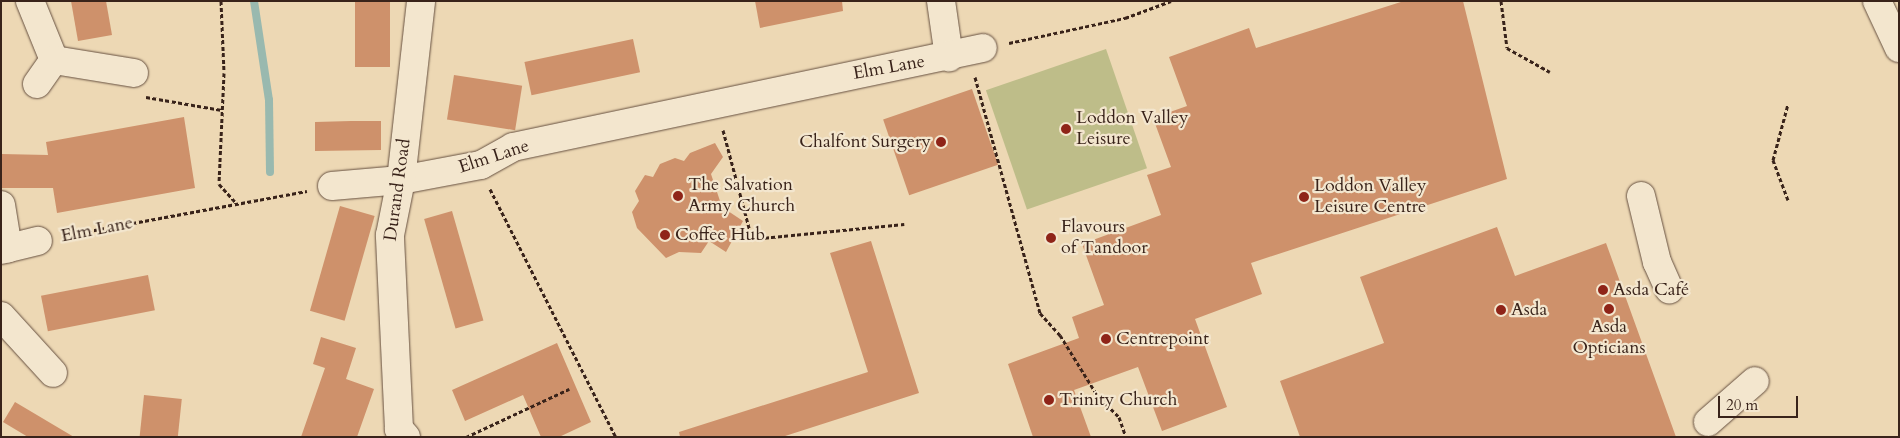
<!DOCTYPE html>
<html>
<head>
<meta charset="utf-8">
<style>
  body { margin:0 }
  #map { position:relative; width:1900px; height:438px; overflow:hidden; background:#edd8b4; font-family:Cardo,serif }
  div>[style] { position:absolute }
  .green>* { inset:0; background:#bebd89; transform-origin:0 0 }
  .stream>* { height:8px; margin:-4px; padding:0 4px; transform-origin:4px; border-radius:4px; background:#99b9af }
  .building>* { inset:0; background:#ce916b; transform-origin:0 0 }
  .path>* { height:3px; margin-top:-1.5px; transform-origin:0; background:repeating-linear-gradient(90deg,#39231a 0 4px,transparent 0 6.5px) }
  .roads { filter:drop-shadow(0 0 1px #665040) drop-shadow(0 0 1px #665040) }
  .minor>* { height:28px; margin:-14px; padding:0 14px; transform-origin:14px; border-radius:14px; background:#f3e6ce }
  .dots>* { width:14px; height:14px; translate:-50% -50%; box-sizing:border-box; border:2px solid #f3e6ce; border-radius:50% }
  span { translate:-50% -50%; white-space:nowrap; text-align:center; line-height:1.15; -webkit-text-stroke:4.5px #f3e6ce; paint-order:stroke }
  .street-label { font-size:18px; color:#39231a }
  .poi-label { font-size:18px; color:#39231a }
  .left { translate:0 -50%; text-align:left }
  .right { translate:-100% -50%; text-align:right }
  .frame { position:absolute; inset:0; border:2px solid #39231a; pointer-events:none }
  .scale { position:absolute; left:1718px; top:396px; width:80px; height:22px; box-sizing:border-box; border:2px solid #39231a; border-top:0; padding-left:6px; font-size:15px; line-height:18px; white-space:nowrap; color:#39231a; -webkit-text-stroke:4px #f3e6ce; paint-order:stroke }
</style>
</head>
<body>
<div id="map">
  <div class="green">
    <div style="left:1106px;top:49px;width:126px;height:127px;rotate:71deg"></div>
  </div>
  <div class="stream">
    <div style="left:254px;top:1px;width:100px;rotate:81.4deg"></div>
    <div style="left:269px;top:100px;width:72px;rotate:89.2deg"></div>
  </div>
  <div class="building">
    <div style="clip-path:polygon(71px 1px,106px 1px,112px 35px,78px 41px)"></div>
    <div style="left:355px;top:1px;width:35px;height:66px"></div>
    <div style="clip-path:polygon(755px 1px,842px 1px,843px 11px,760px 28px)"></div>
    <div style="clip-path:polygon(1404px 1px,1463px 1px,1507px 179px,1251px 263px,1262px 294px,1195px 319px,1227px 407px,1162px 431px,1138px 367px,1074px 390px,1091px 437px,1033px 437px,1008px 364px,1079px 338px,1072px 317px,1104px 305px,1082px 244px,1161px 215px,1147px 175px,1171px 167px,1153px 118px,1187px 106px,1169px 57px,1249px 28px,1256px 48px)"></div>
    <div style="left:633px;top:39px;width:34px;height:111px;rotate:78deg"></div>
    <div style="left:454px;top:75px;width:69px;height:45px;rotate:9deg"></div>
    <div style="left:972px;top:89px;width:80px;height:94px;rotate:71deg"></div>
    <div style="clip-path:polygon(184px 117px,195px 188px,57px 213px,53px 188px,1px 188px,1px 154px,48px 155px,46px 142px)"></div>
    <div style="clip-path:polygon(351px 121px,381px 121px,381px 150px,315px 151px,315px 122px)"></div>
    <div style="clip-path:polygon(715px 143px,723px 157px,711px 174px,722px 207px,743px 221px,726px 252px,709px 241px,701px 253px,679px 252px,666px 258px,637px 228px,632px 212px,639px 201px,635px 191px,645px 175px,653px 177px,660px 164px,675px 158px,684px 161px,690px 153px)"></div>
    <div style="left:340px;top:206px;width:36px;height:109px;rotate:16deg"></div>
    <div style="left:452px;top:211px;width:114px;height:29px;rotate:74deg"></div>
    <div style="clip-path:polygon(1497px 227px,1515px 276px,1606px 243px,1676px 437px,1300px 437px,1280px 381px,1384px 343px,1360px 277px)"></div>
    <div style="clip-path:polygon(871px 241px,919px 393px,782px 437px,680px 437px,679px 432px,868px 372px,830px 253px)"></div>
    <div style="left:148px;top:275px;width:36px;height:109px;rotate:79deg"></div>
    <div style="clip-path:polygon(321px 337px,356px 348px,346px 379px,374px 389px,357px 437px,301px 437px,325px 368px,313px 364px)"></div>
    <div style="clip-path:polygon(557px 343px,591px 422px,559px 437px,541px 437px,523px 395px,465px 421px,452px 390px)"></div>
    <div style="left:144px;top:395px;width:38px;height:42px;rotate:6deg"></div>
    <div style="clip-path:polygon(15px 402px,74px 437px,28px 437px,3px 422px)"></div>
  </div>
  <div class="path">
    <div style="left:221px;top:1px;width:72px;rotate:87.6deg"></div>
    <div style="left:224px;top:73px;width:111px;rotate:92.6deg"></div>
    <div style="left:219px;top:184px;width:25px;rotate:48deg"></div>
    <div style="left:1501px;top:1px;width:47px;rotate:82.7deg"></div>
    <div style="left:1507px;top:48px;width:49px;rotate:29.2deg"></div>
    <div style="left:1009px;top:43px;width:119px;rotate:-12.2deg"></div>
    <div style="left:1125px;top:18px;width:49px;rotate:-20.3deg"></div>
    <div style="left:975px;top:77px;width:245px;rotate:74.6deg"></div>
    <div style="left:1040px;top:313px;width:30px;rotate:48deg"></div>
    <div style="left:1060px;top:335px;width:70px;rotate:58.3deg"></div>
    <div style="left:1097px;top:395px;width:31px;rotate:45deg"></div>
    <div style="left:1119px;top:417px;width:21px;rotate:71deg"></div>
    <div style="left:146px;top:97px;width:77px;rotate:9.7deg"></div>
    <div style="left:723px;top:130px;width:113px;rotate:75.1deg"></div>
    <div style="left:752px;top:239px;width:153px;rotate:-5.6deg"></div>
    <div style="left:490px;top:189px;width:278px;rotate:63.1deg"></div>
    <div style="left:1788px;top:200px;width:43px;rotate:-110.6deg"></div>
    <div style="left:1773px;top:160px;width:58px;rotate:-75deg"></div>
    <div style="left:62px;top:236px;width:249px;rotate:-10.4deg"></div>
    <div style="left:466px;top:437px;width:114px;rotate:-25deg"></div>
  </div>
  <div class="roads">
    <div class="minor">
      <div style="left:30px;top:1px;width:64px;rotate:67.9deg"></div>
      <div style="left:54px;top:60px;width:81px;rotate:9.2deg"></div>
      <div style="left:941px;top:1px;width:57px;rotate:81.9deg"></div>
      <div style="left:1877px;top:1px;width:52px;rotate:64.9deg"></div>
      <div style="left:37px;top:84px;width:29px;rotate:-55deg"></div>
      <div style="left:332px;top:186px;width:69px;rotate:-5deg"></div>
      <div style="left:401px;top:180px;width:81px;rotate:-10.6deg"></div>
      <div style="left:481px;top:165px;width:37px;rotate:-29deg"></div>
      <div style="left:513px;top:147px;width:480px;rotate:-11.9deg"></div>
      <div style="left:1641px;top:196px;width:68px;rotate:76.4deg"></div>
      <div style="left:1657px;top:262px;width:30px;rotate:66deg"></div>
      <div style="left:1px;top:205px;width:44px;rotate:80.8deg"></div>
      <div style="left:1px;top:250px;width:38px;rotate:-14deg"></div>
      <div style="left:1px;top:316px;width:77px;rotate:47.6deg"></div>
      <div style="left:1708px;top:422px;width:62px;rotate:-41.1deg"></div>
      <div style="left:406px;top:437px;width:11px;rotate:-131deg"></div>
      <div style="left:399px;top:429px;width:194px;rotate:-92.7deg"></div>
      <div style="left:390px;top:235px;width:56px;rotate:-78.7deg"></div>
      <div style="left:401px;top:180px;width:180px;rotate:-83.6deg"></div>
    </div>
  </div>
  <div class="dots">
    <div style="left:1066px;top:129px;background:#8f2418"></div>
    <div style="left:941px;top:142px;background:#8f2418"></div>
    <div style="left:678px;top:196px;background:#8f2418"></div>
    <div style="left:1304px;top:197px;background:#8f2418"></div>
    <div style="left:665px;top:235px;background:#8f2418"></div>
    <div style="left:1051px;top:238px;background:#8f2418"></div>
    <div style="left:1603px;top:290px;background:#8f2418"></div>
    <div style="left:1609px;top:309px;background:#8f2418"></div>
    <div style="left:1501px;top:310px;background:#8f2418"></div>
    <div style="left:1106px;top:339px;background:#8f2418"></div>
    <div style="left:1049px;top:400px;background:#8f2418"></div>
  </div>
  <div class="street-label">
    <span style="left:889px;top:68px;rotate:-10deg">Elm Lane</span>
    <span style="left:494px;top:157px;rotate:-18deg">Elm Lane</span>
    <span style="left:398px;top:190px;rotate:-82deg">Durand Road</span>
    <span style="left:97px;top:230px;rotate:-11deg">Elm Lane</span>
  </div>
  <div class="poi-label">
    <span class="left" style="left:1076px;top:129px">Loddon Valley<br>Leisure</span>
    <span class="right" style="left:931px;top:142px">Chalfont Surgery</span>
    <span class="left" style="left:688px;top:196px">The Salvation<br>Army Church</span>
    <span class="left" style="left:1314px;top:197px">Loddon Valley<br>Leisure Centre</span>
    <span class="left" style="left:1061px;top:238px">Flavours<br>of Tandoor</span>
    <span class="left" style="left:675px;top:235px">Coffee Hub</span>
    <span class="left" style="left:1613px;top:290px">Asda Café</span>
    <span class="left" style="left:1511px;top:310px">Asda</span>
    <span style="left:1609px;top:338px">Asda<br>Opticians</span>
    <span class="left" style="left:1116px;top:339px">Centrepoint</span>
    <span class="left" style="left:1059px;top:400px">Trinity Church</span>
  </div>
  <div class="frame"></div>
  <div class="scale">20 m</div>
</div>
</body>
</html>
